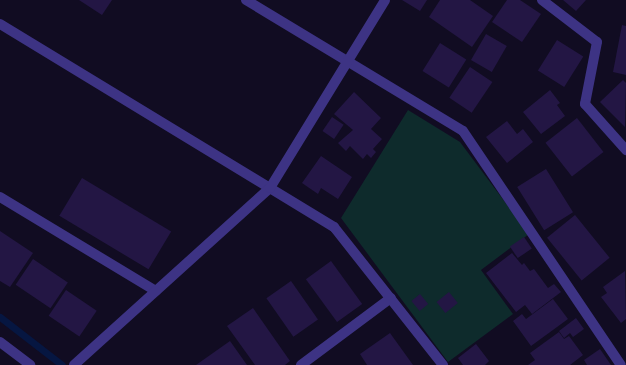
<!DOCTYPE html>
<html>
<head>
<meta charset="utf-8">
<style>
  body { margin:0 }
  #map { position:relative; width:626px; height:365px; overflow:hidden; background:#110c22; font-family:"PT Sans",sans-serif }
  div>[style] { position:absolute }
  .green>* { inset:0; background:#0e2b2c }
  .stream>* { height:7px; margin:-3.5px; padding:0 3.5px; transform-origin:3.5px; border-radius:3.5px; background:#061641 }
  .building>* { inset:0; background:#231644; transform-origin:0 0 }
  .minor>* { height:10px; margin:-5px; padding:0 5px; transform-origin:5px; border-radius:5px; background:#3d3384 }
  span { translate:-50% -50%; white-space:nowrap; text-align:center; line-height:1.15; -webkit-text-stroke:3px #110c22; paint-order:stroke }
</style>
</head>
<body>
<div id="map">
  <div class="green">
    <div style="clip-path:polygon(408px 110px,460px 142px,529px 234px,481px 270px,513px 314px,448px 362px,341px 218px)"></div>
  </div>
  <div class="stream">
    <div style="left:0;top:317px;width:78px;rotate:37.7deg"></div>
  </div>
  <div class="building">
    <div style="clip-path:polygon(79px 0,112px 0,102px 15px)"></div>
    <div style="clip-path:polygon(402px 0,427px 0,420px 11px)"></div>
    <div style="clip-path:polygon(440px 0,470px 0,493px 16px,472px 47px,429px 17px)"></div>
    <div style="clip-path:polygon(507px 0,520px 0,541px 14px,522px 42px,492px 22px)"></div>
    <div style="clip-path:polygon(563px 0,586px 0,576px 11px)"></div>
    <div style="clip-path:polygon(622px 25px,626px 26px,626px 75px,613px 72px)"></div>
    <div style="left:486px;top:34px;width:24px;height:30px;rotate:30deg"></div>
    <div style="left:557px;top:40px;width:31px;height:36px;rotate:32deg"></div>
    <div style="left:440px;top:43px;width:31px;height:33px;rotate:32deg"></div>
    <div style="left:470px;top:67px;width:27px;height:37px;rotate:34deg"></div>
    <div style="clip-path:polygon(623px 80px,626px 83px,625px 127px,600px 102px)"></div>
    <div style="clip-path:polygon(550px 90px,560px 103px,557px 105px,565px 116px,541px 134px,523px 112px)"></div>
    <div style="clip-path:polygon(354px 92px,381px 118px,371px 129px,382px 139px,373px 149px,376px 152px,371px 158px,367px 154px,363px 159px,350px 146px,346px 151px,338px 143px,353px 130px,334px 114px)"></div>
    <div style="left:332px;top:117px;width:14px;height:17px;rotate:34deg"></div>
    <div style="left:577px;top:118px;width:43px;height:40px;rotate:52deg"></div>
    <div style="clip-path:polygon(507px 121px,517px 134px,523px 129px,533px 142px,507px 163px,486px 137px)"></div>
    <div style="clip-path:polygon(321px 156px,352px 177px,338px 199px,321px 188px,318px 194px,302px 183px)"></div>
    <div style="left:546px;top:169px;width:51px;height:34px;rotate:58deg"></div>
    <div style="left:82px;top:178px;width:104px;height:44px;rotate:31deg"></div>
    <div style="left:575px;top:215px;width:55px;height:36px;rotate:51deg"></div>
    <div style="clip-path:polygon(0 231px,33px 253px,10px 287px,0 281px)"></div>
    <div style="left:524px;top:237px;width:14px;height:17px;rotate:56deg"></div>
    <div style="clip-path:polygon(512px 253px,522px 265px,524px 263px,530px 271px,534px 269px,548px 288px,554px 284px,561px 292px,532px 314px,525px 305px,516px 312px,486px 273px)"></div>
    <div style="left:33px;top:259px;width:42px;height:31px;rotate:34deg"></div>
    <div style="left:331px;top:261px;width:53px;height:31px;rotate:54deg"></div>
    <div style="clip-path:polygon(625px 271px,626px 319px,621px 323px,601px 297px,607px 293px,603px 287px)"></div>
    <div style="left:291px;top:281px;width:47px;height:30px;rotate:55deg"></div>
    <div style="left:66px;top:290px;width:37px;height:31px;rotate:34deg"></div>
    <div style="left:449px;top:292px;width:14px;height:16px;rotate:51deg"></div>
    <div style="left:420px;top:294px;width:13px;height:11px;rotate:51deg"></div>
    <div style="clip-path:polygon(553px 299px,568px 319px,531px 346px,513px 321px,522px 314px,526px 319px)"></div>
    <div style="clip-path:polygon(253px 308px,290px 361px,285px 365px,255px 365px,227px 326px)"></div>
    <div style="clip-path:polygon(576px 318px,584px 329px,573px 337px,570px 333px,564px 338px,559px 331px)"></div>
    <div style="clip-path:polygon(559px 332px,564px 339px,569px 336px,583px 355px,570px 365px,528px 365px,535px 360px,530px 353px)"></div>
    <div style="clip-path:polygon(390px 333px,413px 365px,367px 365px,360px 354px)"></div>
    <div style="clip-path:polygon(230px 341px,247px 365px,196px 365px)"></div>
    <div style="clip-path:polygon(476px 344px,489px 361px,485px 365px,463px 365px,458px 358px)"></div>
    <div style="clip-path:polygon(600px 349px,611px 365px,587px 365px,584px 360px)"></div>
  </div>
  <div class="minor">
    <div style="left:246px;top:0;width:253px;rotate:31.1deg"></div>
    <div style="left:463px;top:131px;width:282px;rotate:56deg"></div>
    <div style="left:542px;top:0;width:69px;rotate:37.4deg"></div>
    <div style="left:597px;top:42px;width:63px;rotate:101deg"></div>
    <div style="left:585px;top:104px;width:62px;rotate:48.3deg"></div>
    <div style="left:0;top:24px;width:391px;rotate:31.3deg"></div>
    <div style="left:334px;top:227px;width:176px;rotate:51.7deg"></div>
    <div style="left:0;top:197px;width:182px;rotate:31.1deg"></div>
    <div style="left:0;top:342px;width:38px;rotate:37deg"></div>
    <div style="left:74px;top:365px;width:264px;rotate:-42.1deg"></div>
    <div style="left:270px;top:188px;width:220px;rotate:-58.5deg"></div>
    <div style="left:301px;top:365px;width:112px;rotate:-36.7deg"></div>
  </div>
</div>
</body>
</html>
